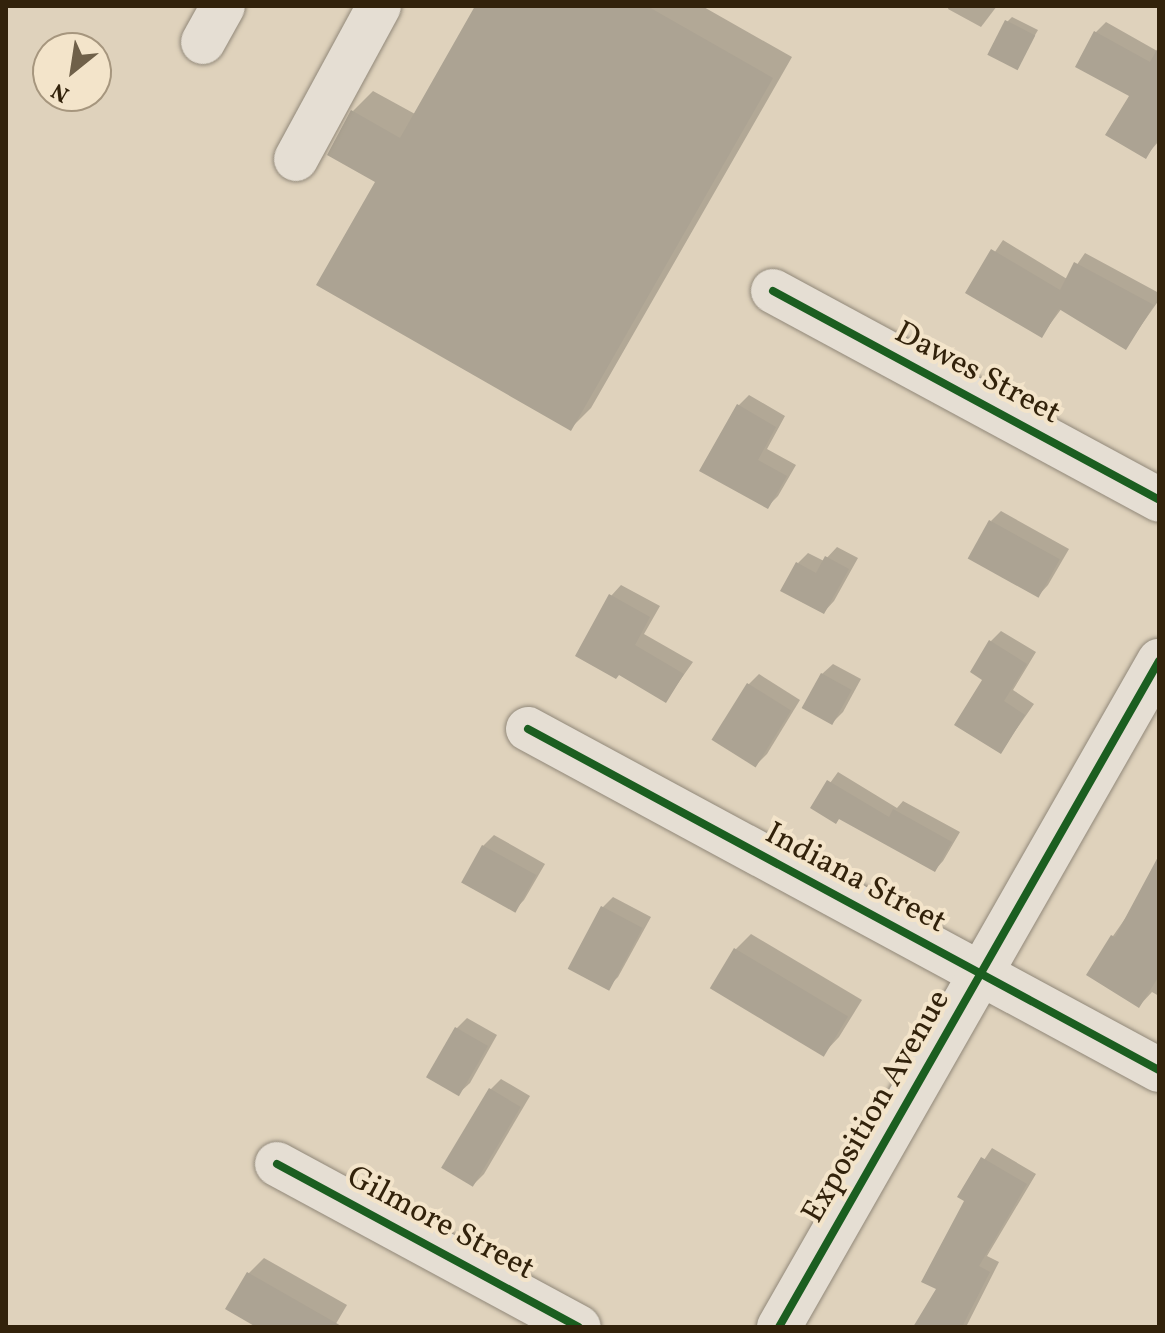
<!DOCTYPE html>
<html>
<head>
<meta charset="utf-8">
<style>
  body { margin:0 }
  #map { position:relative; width:1165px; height:1333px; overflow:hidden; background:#dfd2bc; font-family:Vollkorn,serif }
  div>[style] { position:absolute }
  .shadow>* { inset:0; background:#0003 }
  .building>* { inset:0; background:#aca393; transform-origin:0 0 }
  .roads { filter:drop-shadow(0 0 2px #918879) drop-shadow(0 0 2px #918879) }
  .minor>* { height:44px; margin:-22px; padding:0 22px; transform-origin:22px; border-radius:22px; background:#e5ded3 }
  .cycleway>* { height:8px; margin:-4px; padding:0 4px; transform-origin:4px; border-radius:4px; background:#1b5e20 }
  span { translate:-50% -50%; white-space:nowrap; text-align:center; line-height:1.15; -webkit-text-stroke:8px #f3e4ca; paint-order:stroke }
  .street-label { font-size:32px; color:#32220b }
  .frame { position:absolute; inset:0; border:8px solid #32220b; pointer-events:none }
  .north { position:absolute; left:32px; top:32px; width:80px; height:80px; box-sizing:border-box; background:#f3e4ca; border:2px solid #a6967e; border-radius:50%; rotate:210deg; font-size:22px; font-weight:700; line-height:32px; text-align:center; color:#32220b }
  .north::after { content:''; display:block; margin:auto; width:28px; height:36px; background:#6f6049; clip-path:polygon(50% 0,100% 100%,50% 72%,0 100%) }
</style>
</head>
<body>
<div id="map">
  <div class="shadow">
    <div style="clip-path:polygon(477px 6px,702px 6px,792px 57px,591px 408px,571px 428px,377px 181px,353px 111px,373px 91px,415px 114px)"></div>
    <div style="clip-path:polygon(949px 6px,997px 6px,981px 27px,948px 9px)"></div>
    <div style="clip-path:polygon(1012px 17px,1038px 30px,1016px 68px,1007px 22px)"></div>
    <div style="clip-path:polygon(1106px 22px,1159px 52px,1159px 141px,1145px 157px,1132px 95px,1095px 33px)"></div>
    <div style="clip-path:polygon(1003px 240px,1067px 279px,1085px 253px,1159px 293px,1159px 300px,1126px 347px,1062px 308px,1042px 335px,968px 292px)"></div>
    <div style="clip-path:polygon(749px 395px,785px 416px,767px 449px,796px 465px,778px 496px,767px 507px,738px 406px)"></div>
    <div style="clip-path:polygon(1001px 511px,1069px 549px,1048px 585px,1038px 596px,991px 521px)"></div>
    <div style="clip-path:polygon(837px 547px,858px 558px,834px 601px,824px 612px,798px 563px,808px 553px,824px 561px)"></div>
    <div style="clip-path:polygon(621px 585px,660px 606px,644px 634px,693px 662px,666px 700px,619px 673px,611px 596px)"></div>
    <div style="clip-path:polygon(1001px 631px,1036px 652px,1013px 690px,1034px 704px,1001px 751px,985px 679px,991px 641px)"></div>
    <div style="clip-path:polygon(833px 664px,861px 679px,843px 712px,832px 723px,822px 674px)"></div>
    <div style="clip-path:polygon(759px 674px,800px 700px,767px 754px,756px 765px,748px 685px)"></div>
    <div style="clip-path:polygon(838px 772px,897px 808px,903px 801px,960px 832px,943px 861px,935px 870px,840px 818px,812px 808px)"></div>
    <div style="clip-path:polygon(494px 835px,545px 864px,524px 900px,514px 911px,483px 846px)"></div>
    <div style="clip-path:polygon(1159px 870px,1159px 996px,1152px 992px,1139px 1006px,1113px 936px)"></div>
    <div style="clip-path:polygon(613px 897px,651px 917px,618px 977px,607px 988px,603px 907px)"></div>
    <div style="clip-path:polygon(751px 934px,862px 1000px,839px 1037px,824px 1053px,735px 950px)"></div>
    <div style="clip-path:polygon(467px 1018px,497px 1035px,470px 1083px,459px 1093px,456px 1029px)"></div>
    <div style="clip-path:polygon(501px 1079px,530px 1096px,484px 1174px,473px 1185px,491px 1089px)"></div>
    <div style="clip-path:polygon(992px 1148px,1036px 1174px,987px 1256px,999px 1262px,966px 1327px,915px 1327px,939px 1288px,966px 1200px,960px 1196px)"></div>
    <div style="clip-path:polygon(264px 1258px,347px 1305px,334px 1327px,255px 1327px,248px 1274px)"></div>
  </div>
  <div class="building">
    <div style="clip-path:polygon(475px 6px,647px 6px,773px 78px,571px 431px,316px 285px,375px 182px,327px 155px,351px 110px,400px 138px)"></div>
    <div style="left:1005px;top:20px;width:34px;height:39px;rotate:27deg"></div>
    <div style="clip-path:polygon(1094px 31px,1150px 62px,1159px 46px,1159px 137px,1146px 159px,1105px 135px,1129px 96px,1075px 67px)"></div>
    <div style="clip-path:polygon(991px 249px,1060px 290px,1074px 262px,1154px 305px,1126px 350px,1059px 309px,1042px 338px,965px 293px)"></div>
    <div style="clip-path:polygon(737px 404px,776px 427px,758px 460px,787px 476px,768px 509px,699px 471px)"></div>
    <div style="left:989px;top:520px;width:81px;height:44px;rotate:29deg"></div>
    <div style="clip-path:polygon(825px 556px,849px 569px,824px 614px,780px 591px,796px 562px,816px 573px)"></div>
    <div style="clip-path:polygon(609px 594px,650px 617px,635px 645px,684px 674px,666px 703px,619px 675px,616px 679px,575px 656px)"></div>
    <div style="clip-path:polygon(989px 640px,1027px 664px,1004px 701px,1025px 715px,1001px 754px,954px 725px,982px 680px,970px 672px)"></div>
    <div style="left:821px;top:673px;width:35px;height:40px;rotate:29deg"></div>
    <div style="left:747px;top:683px;width:52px;height:67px;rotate:32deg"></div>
    <div style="clip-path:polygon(827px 780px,889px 817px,893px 809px,952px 842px,935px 872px,839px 819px,836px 824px,810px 808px)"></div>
    <div style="left:482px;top:845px;width:62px;height:43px;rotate:29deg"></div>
    <div style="clip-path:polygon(1159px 855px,1159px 976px,1139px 1008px,1086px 975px,1111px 935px,1115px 937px)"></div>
    <div style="left:601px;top:906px;width:47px;height:71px;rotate:28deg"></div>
    <div style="left:734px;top:948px;width:133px;height:47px;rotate:31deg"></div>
    <div style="left:455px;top:1027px;width:38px;height:58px;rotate:30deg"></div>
    <div style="left:489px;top:1088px;width:37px;height:93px;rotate:31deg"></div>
    <div style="clip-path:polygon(981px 1157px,1027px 1184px,979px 1266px,990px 1272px,962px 1327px,913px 1327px,936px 1289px,921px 1282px,964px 1201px,957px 1197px)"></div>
    <div style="clip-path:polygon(247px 1272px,343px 1327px,256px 1327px,225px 1309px)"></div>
  </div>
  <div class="roads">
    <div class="minor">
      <div style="left:203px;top:42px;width:41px;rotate:-60.9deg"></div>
      <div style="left:296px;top:159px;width:174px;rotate:-61.5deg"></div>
      <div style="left:773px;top:291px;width:439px;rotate:28.4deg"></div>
      <div style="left:528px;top:729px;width:717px;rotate:28.39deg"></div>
      <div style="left:277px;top:1164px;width:343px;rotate:28.4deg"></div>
      <div style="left:779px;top:1327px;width:767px;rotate:-60.29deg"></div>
    </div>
  </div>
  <div class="cycleway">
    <div style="left:773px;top:291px;width:439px;rotate:28.4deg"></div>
    <div style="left:528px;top:729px;width:717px;rotate:28.39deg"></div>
    <div style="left:277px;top:1164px;width:343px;rotate:28.4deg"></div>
    <div style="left:779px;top:1327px;width:767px;rotate:-60.29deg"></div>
  </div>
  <div class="street-label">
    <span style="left:977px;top:374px;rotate:28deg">Dawes Street</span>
    <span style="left:855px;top:879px;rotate:28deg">Indiana Street</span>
    <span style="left:877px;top:1107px;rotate:-60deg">Exposition Avenue</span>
    <span style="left:440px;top:1224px;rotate:28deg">Gilmore Street</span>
  </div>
  <div class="frame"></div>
  <div class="north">N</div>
</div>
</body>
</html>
